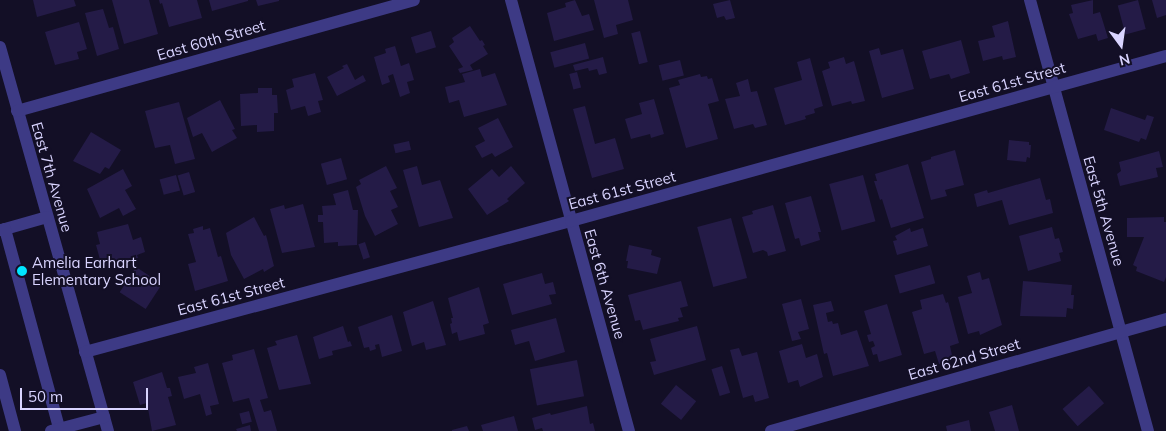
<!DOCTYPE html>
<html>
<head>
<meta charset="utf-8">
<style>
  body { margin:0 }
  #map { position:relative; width:1166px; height:431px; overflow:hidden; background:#130f26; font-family:Mulish,sans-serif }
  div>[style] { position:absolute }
  .building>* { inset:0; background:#241b47; transform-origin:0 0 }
  .minor>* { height:12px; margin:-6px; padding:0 6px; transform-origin:6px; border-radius:6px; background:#3d3a85 }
  .dots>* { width:14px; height:14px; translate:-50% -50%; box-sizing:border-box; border:2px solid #130f26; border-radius:50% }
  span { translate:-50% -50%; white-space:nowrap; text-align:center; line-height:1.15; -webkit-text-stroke:4px #130f26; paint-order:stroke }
  .street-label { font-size:15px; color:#d9d4ff }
  .poi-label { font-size:15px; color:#d9d4ff }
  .left { translate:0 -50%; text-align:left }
  .north { position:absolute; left:1096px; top:20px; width:50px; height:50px; -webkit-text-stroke:4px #130f26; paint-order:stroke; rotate:166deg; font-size:14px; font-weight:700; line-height:20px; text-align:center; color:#d9d4ff }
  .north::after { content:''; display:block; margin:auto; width:18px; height:22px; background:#d9d4ff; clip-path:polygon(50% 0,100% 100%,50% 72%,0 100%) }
  .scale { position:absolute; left:20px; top:388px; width:128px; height:22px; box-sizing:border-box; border:2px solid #d9d4ff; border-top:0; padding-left:6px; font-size:15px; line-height:18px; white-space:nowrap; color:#d9d4ff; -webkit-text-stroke:4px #130f26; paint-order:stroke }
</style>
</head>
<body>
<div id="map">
  <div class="building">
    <div style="clip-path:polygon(33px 0,74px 0,76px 6px,37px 17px)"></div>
    <div style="clip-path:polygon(112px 0,149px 0,158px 34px,124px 44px)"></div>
    <div style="clip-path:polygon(159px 0,197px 0,202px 18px,169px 27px,162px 3px,160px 4px)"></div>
    <div style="clip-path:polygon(209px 0,248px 0,248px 1px,212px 11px)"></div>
    <div style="clip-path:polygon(256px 0,279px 0,279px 1px,258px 6px)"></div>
    <div style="clip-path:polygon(575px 0,582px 16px,589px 14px,594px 30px,554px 41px,547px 13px,566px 7px,565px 3px)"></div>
    <div style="clip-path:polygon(594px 0,628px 0,633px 20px,616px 25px,618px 34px,604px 38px)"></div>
    <div style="clip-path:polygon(730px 0,735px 18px,726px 20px,724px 16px,717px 18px,713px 4px)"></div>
    <div style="clip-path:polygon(1093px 0,1093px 14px,1100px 12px,1108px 38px,1098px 41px,1096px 34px,1078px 39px,1069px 14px,1073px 13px,1071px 5px)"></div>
    <div style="left:1138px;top:0;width:30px;height:21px;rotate:75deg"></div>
    <div style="clip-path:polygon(1152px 0,1166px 0,1166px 15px,1157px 18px)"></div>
    <div style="clip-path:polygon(103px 9px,109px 28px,113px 27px,119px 49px,97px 56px,85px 13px)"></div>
    <div style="clip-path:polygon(1008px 21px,1016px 57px,1003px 60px,1002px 56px,983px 61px,978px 41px,995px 37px,992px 26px)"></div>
    <div style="clip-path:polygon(79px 22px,87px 49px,77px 52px,79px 59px,55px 65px,45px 32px)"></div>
    <div style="clip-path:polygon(470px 26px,480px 41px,482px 40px,485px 45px,483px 46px,488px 54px,470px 65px,473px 70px,460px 73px,458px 69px,463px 67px,449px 46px,454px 42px,452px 38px)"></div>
    <div style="left:431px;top:31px;width:17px;height:21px;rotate:73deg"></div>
    <div style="left:640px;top:31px;width:32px;height:9px;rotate:76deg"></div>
    <div style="clip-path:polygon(961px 40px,970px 73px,951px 79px,949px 74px,930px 79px,922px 51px)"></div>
    <div style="left:585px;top:43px;width:16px;height:36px;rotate:75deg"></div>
    <div style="clip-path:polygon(395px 46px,401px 66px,409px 63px,414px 80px,407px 82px,410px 93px,400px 97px,393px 74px,388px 76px,390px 82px,382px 85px,374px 57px,386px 53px,385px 49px)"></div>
    <div style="clip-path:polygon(879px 48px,881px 55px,903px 49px,914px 89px,882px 98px,869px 51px)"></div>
    <div style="clip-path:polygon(603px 57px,607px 73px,599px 75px,597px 69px,589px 71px,588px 68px,575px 71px,573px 65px)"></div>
    <div style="clip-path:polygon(844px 57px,846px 64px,854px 61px,865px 101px,852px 104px,851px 101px,832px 106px,822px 71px,830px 68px,828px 62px)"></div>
    <div style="clip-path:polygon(810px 58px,823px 106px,814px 109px,815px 113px,805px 116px,806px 119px,785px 125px,774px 88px,802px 80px,797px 62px)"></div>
    <div style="left:680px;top:60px;width:16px;height:22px;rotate:76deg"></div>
    <div style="clip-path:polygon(347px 64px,355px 80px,363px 75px,366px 81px,337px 96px,327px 77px,344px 68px,342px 66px)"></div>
    <div style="clip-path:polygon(480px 69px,482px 77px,495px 73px,507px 105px,464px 117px,459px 100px,449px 103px,445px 87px,465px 82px,462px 74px)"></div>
    <div style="left:577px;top:72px;width:16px;height:8px;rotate:75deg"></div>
    <div style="clip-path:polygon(315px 73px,323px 100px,318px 101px,321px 112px,308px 116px,305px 106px,291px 110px,286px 90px,294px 87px,292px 79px)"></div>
    <div style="clip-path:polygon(700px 74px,701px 77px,707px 76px,708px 79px,712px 78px,719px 101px,708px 104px,718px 139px,686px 148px,669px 88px,680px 85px,678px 80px)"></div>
    <div style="clip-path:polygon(748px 79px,751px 92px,757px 91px,767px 125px,755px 128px,753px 124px,734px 129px,725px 99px,740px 96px,736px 83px)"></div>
    <div style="clip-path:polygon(258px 88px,272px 88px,272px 95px,277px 95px,278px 113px,274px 113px,274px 131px,257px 132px,257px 125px,241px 126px,240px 94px,258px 93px)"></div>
    <div style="clip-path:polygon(654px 99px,664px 134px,651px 138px,650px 134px,631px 139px,625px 119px,642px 114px,639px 103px)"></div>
    <div style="clip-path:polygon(220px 100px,235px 129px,232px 130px,237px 138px,212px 152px,202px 133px,193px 137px,187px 118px)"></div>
    <div style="clip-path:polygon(179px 102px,195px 159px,175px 164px,170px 145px,155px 148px,145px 111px)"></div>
    <div style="clip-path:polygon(585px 106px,595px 144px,615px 138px,624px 169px,592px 178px,573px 109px)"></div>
    <div style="clip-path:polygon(1111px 108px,1145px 120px,1147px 115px,1154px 117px,1146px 140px,1141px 138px,1139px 142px,1104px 130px)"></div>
    <div style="clip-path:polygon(498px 118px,513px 147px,495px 157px,492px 153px,482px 158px,475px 146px,485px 141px,478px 128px)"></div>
    <div style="clip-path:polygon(91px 132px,121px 150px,109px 169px,105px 167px,100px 174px,73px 161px)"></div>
    <div style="clip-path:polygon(1009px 140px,1029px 142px,1029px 145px,1031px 145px,1030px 158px,1027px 157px,1026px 162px,1007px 160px)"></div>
    <div style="left:409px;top:141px;width:9px;height:16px;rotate:77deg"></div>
    <div style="clip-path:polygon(955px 150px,964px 185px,945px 190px,947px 196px,931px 200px,921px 162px,931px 159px,931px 157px)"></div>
    <div style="clip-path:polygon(1159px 151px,1163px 167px,1156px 168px,1158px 177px,1120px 186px,1117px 174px,1121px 171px,1119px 162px)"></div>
    <div style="left:341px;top:158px;width:22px;height:21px;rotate:74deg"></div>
    <div style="clip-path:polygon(908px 164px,924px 218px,891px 228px,882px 199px,880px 200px,874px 181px,877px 181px,875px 174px)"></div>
    <div style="clip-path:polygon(386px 166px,397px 188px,390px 191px,398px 207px,391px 210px,398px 224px,375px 236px,365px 216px,356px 187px,361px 184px,359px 180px)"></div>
    <div style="clip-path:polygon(417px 166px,422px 185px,440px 180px,453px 218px,419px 227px,403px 170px)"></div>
    <div style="clip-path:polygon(511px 166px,525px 183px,507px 199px,509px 201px,487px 215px,468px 189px,492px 169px,499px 177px)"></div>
    <div style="clip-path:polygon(123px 169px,132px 186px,125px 190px,136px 209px,123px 216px,119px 208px,100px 218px,87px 189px)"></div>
    <div style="left:189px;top:172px;width:21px;height:12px;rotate:73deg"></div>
    <div style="left:176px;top:175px;width:16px;height:17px;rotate:75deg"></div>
    <div style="left:863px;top:175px;width:48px;height:35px;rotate:75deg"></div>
    <div style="clip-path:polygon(1040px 178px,1046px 200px,1050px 199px,1053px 213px,1009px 225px,1002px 200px,977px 207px,974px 194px,987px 190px,988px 193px)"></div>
    <div style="clip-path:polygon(348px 190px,353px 210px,358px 210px,357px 245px,338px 246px,338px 242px,324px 243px,323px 222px,318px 222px,318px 215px,323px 215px,322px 206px,336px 205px,333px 194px)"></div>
    <div style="clip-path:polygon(811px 196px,821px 232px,818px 232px,820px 240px,801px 246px,799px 238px,795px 239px,785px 203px)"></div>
    <div style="clip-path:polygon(303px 204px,315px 247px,282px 253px,270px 209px,284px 205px,285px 209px)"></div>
    <div style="clip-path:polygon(773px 205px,786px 251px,768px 256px,767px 252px,763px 250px,753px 253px,742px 217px,753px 214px,752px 211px)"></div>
    <div style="clip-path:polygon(254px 217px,264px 236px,266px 235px,274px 266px,264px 272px,263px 269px,244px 279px,231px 255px,226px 233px)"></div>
    <div style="clip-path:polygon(1164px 217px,1164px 222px,1166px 222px,1166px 277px,1164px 282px,1136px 271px,1137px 267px,1133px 265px,1144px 237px,1127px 237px,1127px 218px)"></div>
    <div style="left:731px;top:218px;width:62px;height:35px;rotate:75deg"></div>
    <div style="clip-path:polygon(128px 224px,133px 240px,141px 237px,145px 252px,137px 255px,138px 258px,102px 267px,96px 245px,100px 244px,97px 232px)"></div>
    <div style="clip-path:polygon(203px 226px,203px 230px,210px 228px,218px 257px,221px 256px,228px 281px,195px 291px,188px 264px,196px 262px,188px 234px,194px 233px,193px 229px)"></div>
    <div style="clip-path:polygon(1052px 227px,1055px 239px,1059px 238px,1063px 252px,1059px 253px,1061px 261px,1028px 271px,1019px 236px)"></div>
    <div style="clip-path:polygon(910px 228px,911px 232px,923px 228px,928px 246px,897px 255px,893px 241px,897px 240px,895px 236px)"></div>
    <div style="left:365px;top:242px;width:16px;height:7px;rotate:72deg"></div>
    <div style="clip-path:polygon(629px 245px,652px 250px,651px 255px,661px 258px,657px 274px,627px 268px,628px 261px,626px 261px)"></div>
    <div style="left:930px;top:265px;width:19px;height:37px;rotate:74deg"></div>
    <div style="left:136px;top:267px;width:31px;height:30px;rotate:33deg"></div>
    <div style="clip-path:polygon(980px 272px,982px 280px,989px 278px,1002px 325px,980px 335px,979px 331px,968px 334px,958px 297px,972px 293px,967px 276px)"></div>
    <div style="clip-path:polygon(542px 273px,545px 284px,553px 282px,556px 294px,549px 295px,552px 304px,512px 315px,503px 284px)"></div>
    <div style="clip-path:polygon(681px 281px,688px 306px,680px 308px,683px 317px,678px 318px,679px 321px,643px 330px,640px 320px,635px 321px,628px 295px)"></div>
    <div style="clip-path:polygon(1023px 281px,1072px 285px,1071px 295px,1074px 295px,1073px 309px,1067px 308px,1066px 317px,1020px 316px)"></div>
    <div style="clip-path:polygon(479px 287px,489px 323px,483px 325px,485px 334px,459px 341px,457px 332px,452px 334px,450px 324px,452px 323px,451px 318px,453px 318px,448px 298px)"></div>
    <div style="clip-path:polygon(943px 294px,946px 303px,948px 302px,959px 343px,950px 346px,953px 360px,939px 364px,935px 351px,924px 354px,912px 312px,922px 309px,920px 300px)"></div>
    <div style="clip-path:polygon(801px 299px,809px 329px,798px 332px,801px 339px,792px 341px,782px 304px)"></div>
    <div style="clip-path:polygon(433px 301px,446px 345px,426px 350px,424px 342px,412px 346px,403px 312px)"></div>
    <div style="clip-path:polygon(831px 301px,834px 311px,826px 313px,828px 322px,832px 321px,833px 324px,838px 323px,841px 335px,857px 330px,869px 366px,833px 376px,827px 353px,824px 354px,813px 305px)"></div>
    <div style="clip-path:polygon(887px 304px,902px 355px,879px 362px,877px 354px,873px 355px,871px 348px,875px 346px,873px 341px,869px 342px,867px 335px,871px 334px,864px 311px)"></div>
    <div style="clip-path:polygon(392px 315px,402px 351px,382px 357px,379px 344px,375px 345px,376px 349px,370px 351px,369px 347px,364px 348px,358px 327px)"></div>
    <div style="clip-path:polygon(556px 318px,565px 352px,535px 361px,529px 341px,515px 345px,511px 330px)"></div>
    <div style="clip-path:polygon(343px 326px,348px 342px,350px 341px,352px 346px,332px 351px,333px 355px,319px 359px,313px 337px)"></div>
    <div style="clip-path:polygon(697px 326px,706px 360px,654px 375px,650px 362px,656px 361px,650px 339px)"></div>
    <div style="clip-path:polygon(297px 335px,311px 384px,279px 390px,267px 348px,277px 345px,275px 341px)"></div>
    <div style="clip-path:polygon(802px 344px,806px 358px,817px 354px,823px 377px,800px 387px,798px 380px,788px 383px,779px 351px)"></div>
    <div style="clip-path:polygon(739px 348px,742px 356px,757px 352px,769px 398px,755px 402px,753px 395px,743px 398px,730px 350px)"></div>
    <div style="clip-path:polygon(254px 349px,268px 398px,260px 400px,264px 412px,271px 410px,277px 431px,259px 431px,249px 398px,233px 402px,222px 363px,233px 360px,232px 355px)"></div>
    <div style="left:577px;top:360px;width:37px;height:48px;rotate:79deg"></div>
    <div style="clip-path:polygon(208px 363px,219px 404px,210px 406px,212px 414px,206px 416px,200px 394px,184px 399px,178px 377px,196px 373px,194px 367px)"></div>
    <div style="left:722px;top:366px;width:28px;height:11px;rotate:73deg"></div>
    <div style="clip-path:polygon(162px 372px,167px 388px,170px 388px,172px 396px,168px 397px,176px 425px,152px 431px,147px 403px,140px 405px,133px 382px)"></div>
    <div style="left:676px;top:385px;width:26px;height:24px;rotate:39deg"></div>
    <div style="left:1089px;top:386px;width:23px;height:35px;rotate:49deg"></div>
    <div style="clip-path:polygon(1012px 405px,1019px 431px,995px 431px,989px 412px)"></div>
    <div style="clip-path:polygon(587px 406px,590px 424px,593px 423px,595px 431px,543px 431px,542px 428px,535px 430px,532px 418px,550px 413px,551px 415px)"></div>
    <div style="left:249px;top:411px;width:11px;height:10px;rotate:75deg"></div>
    <div style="clip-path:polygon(514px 416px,518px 431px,483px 431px,481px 425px)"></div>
    <div style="clip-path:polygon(969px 420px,971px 431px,947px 431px,946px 426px)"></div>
    <div style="clip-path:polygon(250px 425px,251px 431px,237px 431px,236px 429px)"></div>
    <div style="clip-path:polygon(467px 426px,469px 431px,452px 431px,452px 430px)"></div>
  </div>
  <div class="minor">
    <div style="left:511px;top:0;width:447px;rotate:74.7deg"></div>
    <div style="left:1030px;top:0;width:447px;rotate:74.7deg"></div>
    <div style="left:0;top:47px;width:399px;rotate:74.3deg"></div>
    <div style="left:17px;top:111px;width:412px;rotate:-15.6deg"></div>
    <div style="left:5px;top:229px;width:44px;rotate:-15.9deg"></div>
    <div style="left:0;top:230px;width:5px;rotate:-11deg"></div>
    <div style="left:5px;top:229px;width:209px;rotate:74.8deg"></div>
    <div style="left:85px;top:352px;width:503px;rotate:-15.09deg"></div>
    <div style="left:571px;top:221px;width:617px;rotate:-15.5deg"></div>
    <div style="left:0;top:375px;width:58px;rotate:75deg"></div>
    <div style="left:51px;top:431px;width:55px;rotate:-14.8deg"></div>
    <div style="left:771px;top:431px;width:411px;rotate:-15.8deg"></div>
  </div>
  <div class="dots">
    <div style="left:22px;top:271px;background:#00e5ff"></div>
  </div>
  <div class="street-label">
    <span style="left:211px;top:40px;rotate:-16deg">East 60th Street</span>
    <span style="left:1012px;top:82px;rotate:-16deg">East 61st Street</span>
    <span style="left:52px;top:177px;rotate:74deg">East 7th Avenue</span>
    <span style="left:622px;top:190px;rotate:-15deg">East 61st Street</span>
    <span style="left:1104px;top:211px;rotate:74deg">East 5th Avenue</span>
    <span style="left:605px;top:284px;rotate:74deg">East 6th Avenue</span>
    <span style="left:231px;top:296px;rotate:-15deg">East 61st Street</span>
    <span style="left:964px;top:359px;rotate:-16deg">East 62nd Street</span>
  </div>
  <div class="poi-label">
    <span class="left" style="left:32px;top:271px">Amelia Earhart<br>Elementary School</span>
  </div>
  <div class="north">N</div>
  <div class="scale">50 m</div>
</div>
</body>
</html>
